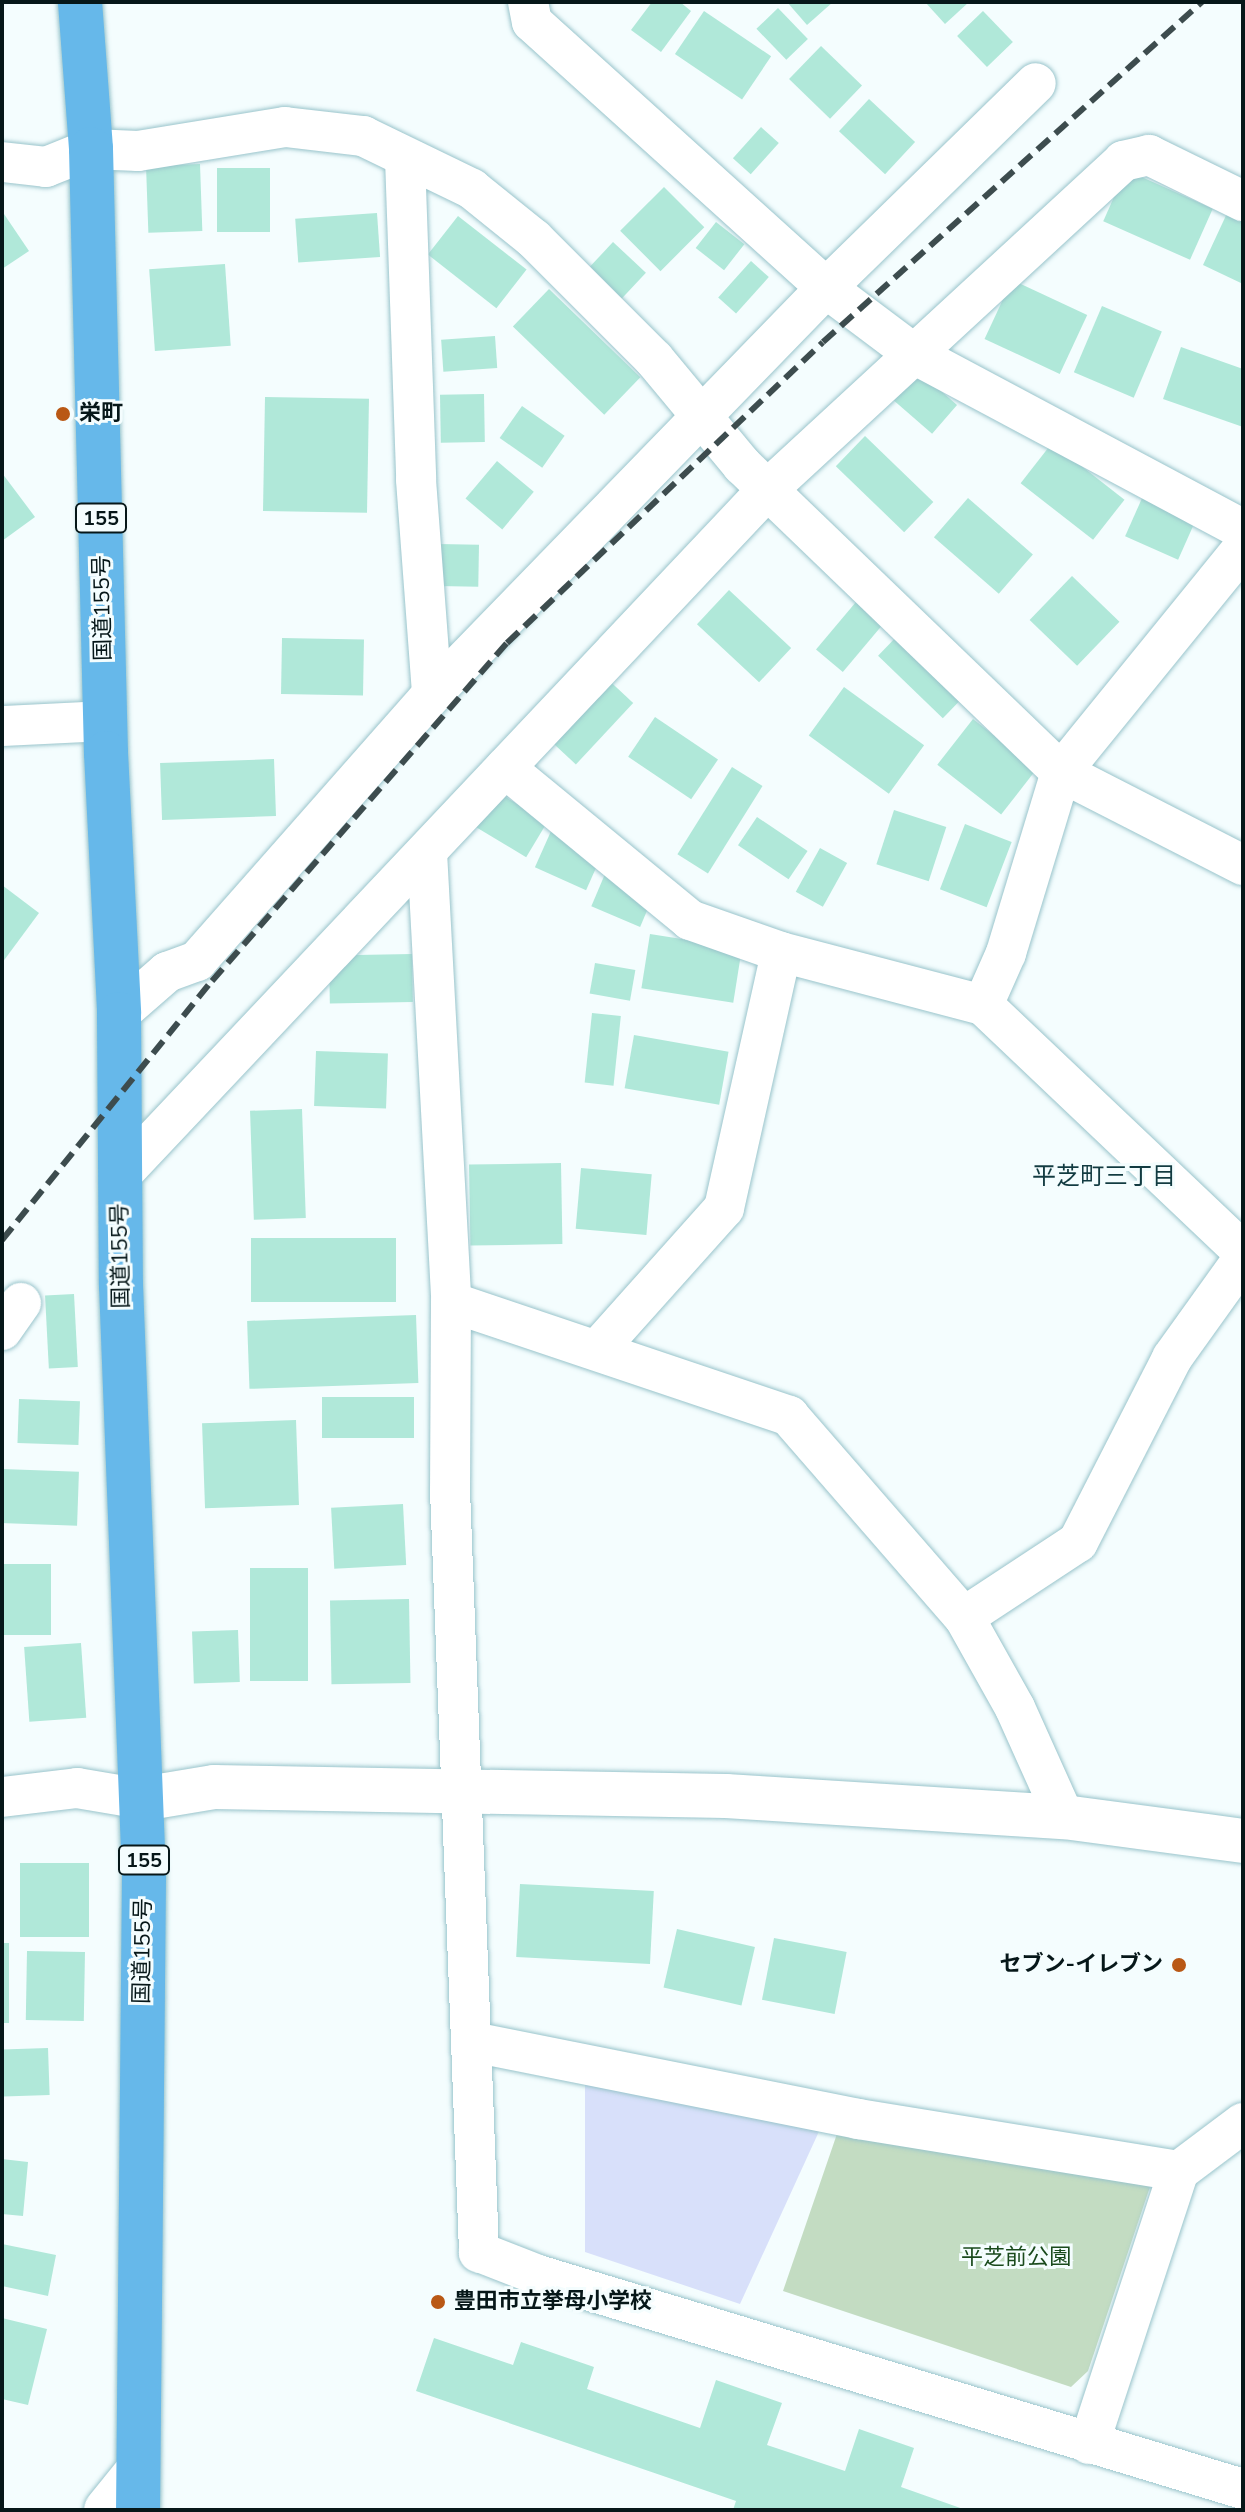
<!DOCTYPE html>
<html>
<head>
<meta charset="utf-8">
<style>
  body { margin:0 }
  #map { position:relative; width:1245px; height:2512px; overflow:hidden; background:#f4fdfe; font-family:"Nunito Sans","Noto Sans JP",sans-serif }
  div>[style] { position:absolute }
  .green>* { inset:0; background:#c3dcc2 }
  .water>* { inset:0; background:#d8e0fa }
  .building>* { inset:0; background:#b0e8d9; transform-origin:0 0 }
  .roads { filter:drop-shadow(0 0 2px #99c4cb) drop-shadow(0 0 2px #99c4cb) }
  .minor>* { height:40px; margin:-20px; padding:0 20px; transform-origin:20px; border-radius:20px; background:#fff }
  .tertiary>* { height:44px; margin:-22px; padding:0 22px; transform-origin:22px; border-radius:22px; background:#fff }
  .trunk>* { height:44px; margin:-22px; padding:0 22px; transform-origin:22px; border-radius:22px; background:#66b8ea }
  .rail>* { height:6px; margin-top:-3px; transform-origin:0; background:repeating-linear-gradient(90deg,#3d4c4e 0 16px,transparent 0 24px) }
  .dots>* { width:22px; height:22px; translate:-50% -50%; box-sizing:border-box; border:4px solid #f4fdfe; border-radius:50% }
  span { translate:-50% -50%; white-space:nowrap; text-align:center; line-height:1.15; -webkit-text-stroke:6px #f4fdfe; paint-order:stroke }
  .shield-label span { padding:2px 6px; background:#f4fdfe; border:2px solid; border-radius:6px; -webkit-text-stroke-width:0 }
  .shield-label { font-size:20px; color:#061719; font-weight:700 }
  .poi-label { font-size:22px; color:#061719; font-weight:700 }
  .left { translate:0 -50%; text-align:left }
  .right { translate:-100% -50%; text-align:right }
  .street-label { font-size:22px; color:#061719 }
  .park-label { font-size:22px; color:#194a1c }
  .neighbourhood-label { font-size:24px; color:#123b41 }
  .frame { position:absolute; inset:0; border:4px solid #061719; pointer-events:none }
</style>
</head>
<body>
<div id="map">
  <div class="green">
    <div style="clip-path:polygon(839px 2128px,1154px 2175px,1088px 2371px,1071px 2387px,783px 2291px)"></div>
  </div>
  <div class="water">
    <div style="clip-path:polygon(585px 2081px,821px 2127px,740px 2304px,585px 2252px)"></div>
  </div>
  <div class="building">
    <div style="clip-path:polygon(652px 2px,680px 2px,691px 11px,661px 52px,631px 30px)"></div>
    <div style="clip-path:polygon(787px 2px,833px 2px,807px 25px)"></div>
    <div style="clip-path:polygon(925px 2px,969px 2px,945px 24px)"></div>
    <div style="left:778px;top:8px;width:43px;height:30px;rotate:46deg"></div>
    <div style="left:704px;top:11px;width:81px;height:52px;rotate:34deg"></div>
    <div style="left:983px;top:11px;width:43px;height:36px;rotate:46deg"></div>
    <div style="left:821px;top:46px;width:57px;height:46px;rotate:44deg"></div>
    <div style="left:869px;top:99px;width:63px;height:44px;rotate:43deg"></div>
    <div style="left:761px;top:127px;width:24px;height:42px;rotate:42deg"></div>
    <div style="left:200px;top:164px;width:67px;height:54px;rotate:88deg"></div>
    <div style="left:217px;top:168px;width:53px;height:64px"></div>
    <div style="left:1126px;top:170px;width:95px;height:56px;rotate:24deg"></div>
    <div style="left:664px;top:187px;width:57px;height:62px;rotate:45deg"></div>
    <div style="clip-path:polygon(1229px 209px,1243px 215px,1243px 284px,1203px 265px)"></div>
    <div style="clip-path:polygon(2px 211px,29px 251px,2px 269px)"></div>
    <div style="left:377px;top:213px;width:44px;height:82px;rotate:86deg"></div>
    <div style="left:458px;top:216px;width:87px;height:49px;rotate:38deg"></div>
    <div style="left:716px;top:222px;width:36px;height:33px;rotate:38deg"></div>
    <div style="left:613px;top:242px;width:45px;height:47px;rotate:43deg"></div>
    <div style="left:751px;top:261px;width:24px;height:49px;rotate:42deg"></div>
    <div style="left:225px;top:264px;width:82px;height:76px;rotate:86deg"></div>
    <div style="left:1012px;top:280px;width:83px;height:65px;rotate:25deg"></div>
    <div style="left:549px;top:289px;width:127px;height:52px;rotate:44deg"></div>
    <div style="left:1102px;top:306px;width:65px;height:72px;rotate:23deg"></div>
    <div style="left:495px;top:336px;width:32px;height:54px;rotate:86deg"></div>
    <div style="clip-path:polygon(1181px 347px,1243px 369px,1243px 427px,1163px 399px)"></div>
    <div style="left:911px;top:365px;width:61px;height:38px;rotate:41deg"></div>
    <div style="left:484px;top:394px;width:48px;height:44px;rotate:89deg"></div>
    <div style="left:265px;top:397px;width:104px;height:114px;rotate:1deg"></div>
    <div style="left:522px;top:406px;width:52px;height:39px;rotate:35deg"></div>
    <div style="left:865px;top:436px;width:95px;height:42px;rotate:44deg"></div>
    <div style="left:1052px;top:443px;width:92px;height:51px;rotate:38deg"></div>
    <div style="left:497px;top:461px;width:48px;height:49px;rotate:40deg"></div>
    <div style="clip-path:polygon(2px 473px,35px 517px,2px 541px)"></div>
    <div style="left:1143px;top:496px;width:58px;height:44px;rotate:24deg"></div>
    <div style="left:968px;top:498px;width:86px;height:52px;rotate:41deg"></div>
    <div style="left:439px;top:544px;width:40px;height:42px;rotate:1deg"></div>
    <div style="left:1072px;top:576px;width:66px;height:61px;rotate:44deg"></div>
    <div style="left:729px;top:590px;width:85px;height:47px;rotate:43deg"></div>
    <div style="left:861px;top:596px;width:35px;height:70px;rotate:40deg"></div>
    <div style="left:901px;top:632px;width:90px;height:33px;rotate:44deg"></div>
    <div style="left:282px;top:638px;width:82px;height:56px;rotate:1deg"></div>
    <div style="left:601px;top:673px;width:44px;height:84px;rotate:43deg"></div>
    <div style="left:844px;top:687px;width:99px;height:60px;rotate:36deg"></div>
    <div style="left:655px;top:717px;width:76px;height:48px;rotate:34deg"></div>
    <div style="left:973px;top:719px;width:81px;height:58px;rotate:38deg"></div>
    <div style="left:274px;top:759px;width:57px;height:114px;rotate:88deg"></div>
    <div style="left:732px;top:767px;width:36px;height:103px;rotate:32deg"></div>
    <div style="left:489px;top:787px;width:68px;height:41px;rotate:31deg"></div>
    <div style="left:894px;top:810px;width:55px;height:57px;rotate:18deg"></div>
    <div style="left:757px;top:817px;width:61px;height:34px;rotate:34deg"></div>
    <div style="left:965px;top:824px;width:50px;height:70px;rotate:21deg"></div>
    <div style="left:552px;top:829px;width:56px;height:42px;rotate:24deg"></div>
    <div style="left:820px;top:848px;width:31px;height:50px;rotate:29deg"></div>
    <div style="left:605px;top:874px;width:53px;height:35px;rotate:23deg"></div>
    <div style="clip-path:polygon(2px 885px,39px 913px,2px 963px)"></div>
    <div style="left:650px;top:934px;width:93px;height:55px;rotate:9deg"></div>
    <div style="left:412px;top:954px;width:48px;height:83px;rotate:89deg"></div>
    <div style="left:595px;top:963px;width:41px;height:31px;rotate:10deg"></div>
    <div style="left:592px;top:1013px;width:29px;height:70px;rotate:6deg"></div>
    <div style="left:634px;top:1035px;width:96px;height:54px;rotate:10deg"></div>
    <div style="left:316px;top:1051px;width:72px;height:55px;rotate:2deg"></div>
    <div style="left:302px;top:1109px;width:109px;height:52px;rotate:88deg"></div>
    <div style="left:561px;top:1163px;width:81px;height:92px;rotate:89deg"></div>
    <div style="left:581px;top:1168px;width:71px;height:61px;rotate:5deg"></div>
    <div style="left:396px;top:1238px;width:64px;height:145px;rotate:90deg"></div>
    <div style="left:74px;top:1294px;width:73px;height:29px;rotate:87deg"></div>
    <div style="left:416px;top:1315px;width:68px;height:169px;rotate:88deg"></div>
    <div style="left:322px;top:1397px;width:92px;height:41px"></div>
    <div style="left:19px;top:1399px;width:61px;height:44px;rotate:2deg"></div>
    <div style="left:296px;top:1420px;width:85px;height:94px;rotate:88deg"></div>
    <div style="left:2px;top:1469px;width:77px;height:54px;rotate:2deg"></div>
    <div style="left:403px;top:1504px;width:61px;height:72px;rotate:87deg"></div>
    <div style="left:2px;top:1564px;width:49px;height:71px"></div>
    <div style="left:250px;top:1568px;width:58px;height:113px"></div>
    <div style="left:409px;top:1599px;width:84px;height:79px;rotate:89deg"></div>
    <div style="left:238px;top:1630px;width:52px;height:46px;rotate:88deg"></div>
    <div style="left:81px;top:1643px;width:75px;height:57px;rotate:86deg"></div>
    <div style="left:20px;top:1863px;width:69px;height:74px"></div>
    <div style="left:520px;top:1884px;width:134px;height:73px;rotate:3deg"></div>
    <div style="left:677px;top:1929px;width:80px;height:60px;rotate:13deg"></div>
    <div style="left:774px;top:1938px;width:74px;height:63px;rotate:11deg"></div>
    <div style="left:2px;top:1943px;width:7px;height:80px"></div>
    <div style="left:27px;top:1951px;width:58px;height:69px;rotate:1deg"></div>
    <div style="left:48px;top:2048px;width:47px;height:46px;rotate:88deg"></div>
    <div style="clip-path:polygon(2px 2159px,28px 2162px,23px 2216px,2px 2214px)"></div>
    <div style="clip-path:polygon(2px 2244px,56px 2255px,48px 2296px,2px 2286px)"></div>
    <div style="clip-path:polygon(2px 2318px,47px 2329px,28px 2405px,2px 2399px)"></div>
    <div style="clip-path:polygon(434px 2338px,513px 2365px,521px 2342px,594px 2367px,587px 2389px,700px 2428px,716px 2380px,782px 2403px,767px 2445px,845px 2471px,859px 2429px,914px 2448px,901px 2487px,966px 2510px,733px 2510px,736px 2501px,416px 2391px)"></div>
  </div>
  <div class="roads">
    <div class="minor">
      <div style="left:528px;top:2px;width:20px;rotate:79deg"></div>
      <div style="left:532px;top:22px;width:396px;rotate:42.1deg"></div>
      <div style="left:826px;top:288px;width:110px;rotate:36.9deg"></div>
      <div style="left:914px;top:354px;width:373px;rotate:28.1deg"></div>
      <div style="left:405px;top:158px;width:322px;rotate:88deg"></div>
      <div style="left:416px;top:480px;width:215px;rotate:85.7deg"></div>
      <div style="left:2px;top:162px;width:44px;rotate:6.5deg"></div>
      <div style="left:46px;top:167px;width:48px;rotate:-21.8deg"></div>
      <div style="left:91px;top:149px;width:47px;rotate:2.4deg"></div>
      <div style="left:138px;top:151px;width:149px;rotate:-9.3deg"></div>
      <div style="left:285px;top:127px;width:79px;rotate:6.6deg"></div>
      <div style="left:363px;top:136px;width:121px;rotate:25.9deg"></div>
      <div style="left:472px;top:189px;width:80px;rotate:38.9deg"></div>
      <div style="left:534px;top:239px;width:170px;rotate:45deg"></div>
      <div style="left:654px;top:359px;width:138px;rotate:50.3deg"></div>
      <div style="left:742px;top:465px;width:443px;rotate:43.9deg"></div>
      <div style="left:1061px;top:772px;width:204px;rotate:27.1deg"></div>
      <div style="left:2px;top:726px;width:104px;rotate:-2.8deg"></div>
      <div style="left:505px;top:768px;width:239px;rotate:39.4deg"></div>
      <div style="left:690px;top:920px;width:96px;rotate:19.4deg"></div>
      <div style="left:781px;top:952px;width:209px;rotate:14.7deg"></div>
      <div style="left:983px;top:1005px;width:359px;rotate:43.5deg"></div>
      <div style="left:427px;top:852px;width:451px;rotate:86.9deg"></div>
      <div style="left:451px;top:1302px;width:188px;rotate:90.3deg"></div>
      <div style="left:450px;top:1490px;width:763px;rotate:87.82deg"></div>
      <div style="left:479px;top:2252px;width:63px;rotate:21.3deg"></div>
      <div style="left:538px;top:2275px;width:737px;rotate:16.89deg"></div>
      <div style="left:983px;top:1005px;width:57px;rotate:-66.1deg"></div>
      <div style="left:1006px;top:953px;width:189px;rotate:-73.1deg"></div>
      <div style="left:1061px;top:772px;width:289px;rotate:-50.9deg"></div>
      <div style="left:119px;top:1014px;width:64px;rotate:-41.2deg"></div>
      <div style="left:167px;top:972px;width:32px;rotate:-20deg"></div>
      <div style="left:197px;top:961px;width:356px;rotate:-48.6deg"></div>
      <div style="left:432px;top:694px;width:566px;rotate:-45.86deg"></div>
      <div style="left:826px;top:288px;width:293px;rotate:-44.3deg"></div>
      <div style="left:119px;top:1177px;width:944px;rotate:-46.67deg"></div>
      <div style="left:767px;top:490px;width:485px;rotate:-42.7deg"></div>
      <div style="left:1123px;top:161px;width:27px;rotate:-13deg"></div>
      <div style="left:1149px;top:155px;width:105px;rotate:26.1deg"></div>
      <div style="left:451px;top:1302px;width:357px;rotate:18.6deg"></div>
      <div style="left:789px;top:1416px;width:267px;rotate:49deg"></div>
      <div style="left:964px;top:1617px;width:104px;rotate:60.7deg"></div>
      <div style="left:1015px;top:1708px;width:120px;rotate:65.8deg"></div>
      <div style="left:2px;top:1330px;width:33px;rotate:-55deg"></div>
      <div style="left:598px;top:1349px;width:189px;rotate:-48.2deg"></div>
      <div style="left:724px;top:1208px;width:262px;rotate:-77.4deg"></div>
      <div style="left:964px;top:1617px;width:136px;rotate:-33.3deg"></div>
      <div style="left:1078px;top:1542px;width:207px;rotate:-62.9deg"></div>
      <div style="left:1172px;top:1358px;width:122px;rotate:-54.4deg"></div>
      <div style="left:2px;top:1797px;width:76px;rotate:-6.8deg"></div>
      <div style="left:77px;top:1788px;width:66px;rotate:9.6deg"></div>
      <div style="left:473px;top:2042px;width:393px;rotate:11.3deg"></div>
      <div style="left:858px;top:2119px;width:325px;rotate:9.2deg"></div>
      <div style="left:1089px;top:2444px;width:287px;rotate:-71.8deg"></div>
      <div style="left:1179px;top:2171px;width:80px;rotate:-36.9deg"></div>
    </div>
    <div class="tertiary">
      <div style="left:142px;top:1799px;width:73px;rotate:-9.5deg"></div>
      <div style="left:214px;top:1787px;width:512px;rotate:1.01deg"></div>
      <div style="left:726px;top:1796px;width:339px;rotate:3.6deg"></div>
      <div style="left:1064px;top:1817px;width:181px;rotate:7.6deg"></div>
      <div style="left:106px;top:2510px;width:48px;rotate:-51deg"></div>
    </div>
    <div class="trunk">
      <div style="left:80px;top:2px;width:147px;rotate:85.7deg"></div>
      <div style="left:91px;top:149px;width:604px;rotate:88.58deg"></div>
      <div style="left:106px;top:753px;width:261px;rotate:87.1deg"></div>
      <div style="left:119px;top:1014px;width:271px;rotate:89.6deg"></div>
      <div style="left:121px;top:1285px;width:591px;rotate:87.77deg"></div>
      <div style="left:144px;top:1876px;width:634px;rotate:90.54deg"></div>
    </div>
  </div>
  <div class="rail">
    <div style="left:2px;top:1240px;width:333px;rotate:-51deg"></div>
    <div style="left:212px;top:981px;width:449px;rotate:-48.9deg"></div>
    <div style="left:507px;top:643px;width:436px;rotate:-43.6deg"></div>
    <div style="left:823px;top:342px;width:509px;rotate:-41.9deg"></div>
  </div>
  <div class="dots">
    <div style="left:63px;top:414px;background:#b95815"></div>
    <div style="left:1179px;top:1965px;background:#b95815"></div>
    <div style="left:438px;top:2302px;background:#b95815"></div>
  </div>
  <div class="shield-label">
    <span style="left:101px;top:518px">155</span>
    <span style="left:144px;top:1860px">155</span>
  </div>
  <div class="poi-label">
    <span class="left" style="left:79px;top:414px">栄町</span>
    <span class="right" style="left:1163px;top:1965px">セブン-イレブン</span>
    <span class="left" style="left:454px;top:2302px">豊田市立挙母小学校</span>
  </div>
  <div class="street-label">
    <span style="left:103px;top:608px;rotate:-91deg">国道155号</span>
    <span style="left:121px;top:1256px;rotate:-91deg">国道155号</span>
    <span style="left:143px;top:1951px;rotate:-89deg">国道155号</span>
  </div>
  <div class="park-label">
    <span style="left:1016px;top:2258px">平芝前公園</span>
  </div>
  <div class="neighbourhood-label">
    <span style="left:1104px;top:1177px">平芝町三丁目</span>
  </div>
  <div class="frame"></div>
</div>
</body>
</html>
